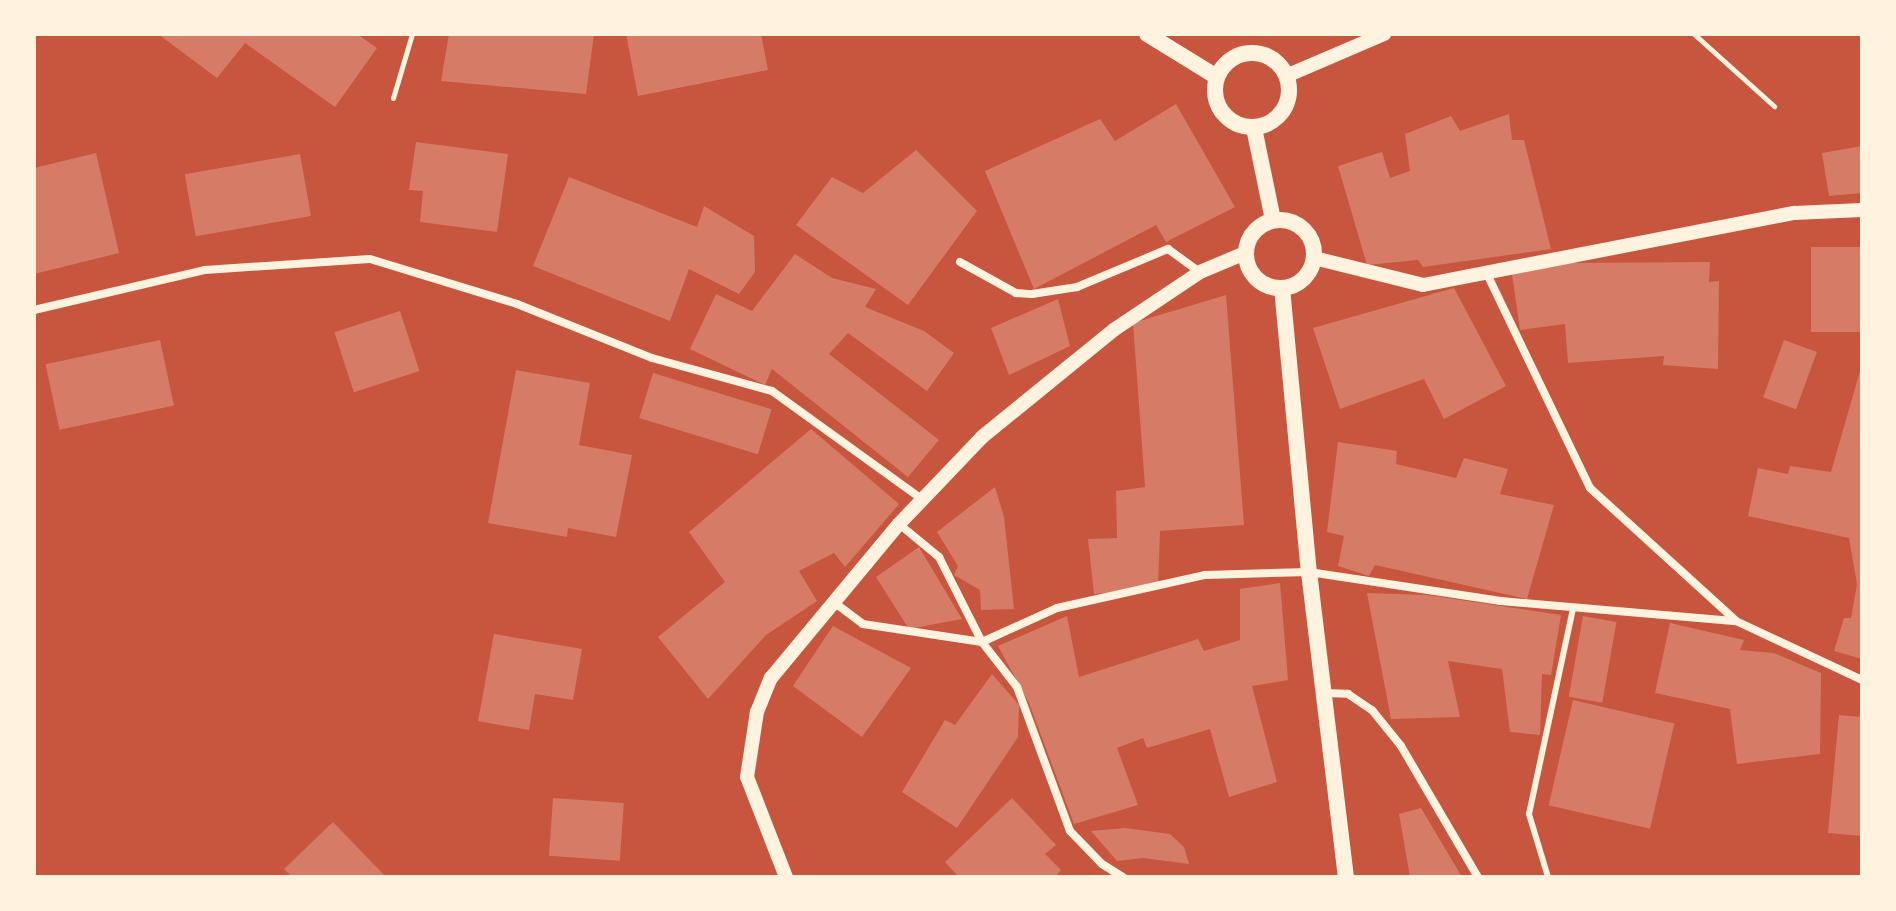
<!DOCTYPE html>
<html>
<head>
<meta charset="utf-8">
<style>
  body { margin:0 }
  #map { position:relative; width:1896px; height:911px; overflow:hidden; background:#c8553d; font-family:"Titillium Web",sans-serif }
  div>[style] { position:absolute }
  .building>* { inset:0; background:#d67c66; transform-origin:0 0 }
  .path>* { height:5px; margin:-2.5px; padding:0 2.5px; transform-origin:2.5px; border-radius:2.5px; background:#fff3e0 }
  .service>* { height:6px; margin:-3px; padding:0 3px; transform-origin:3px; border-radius:3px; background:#fff3e0 }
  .minor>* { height:8px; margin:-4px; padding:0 4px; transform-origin:4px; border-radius:4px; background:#fff3e0 }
  .tertiary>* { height:14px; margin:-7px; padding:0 7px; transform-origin:7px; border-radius:7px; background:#fff3e0 }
  .secondary>* { height:16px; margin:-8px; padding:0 8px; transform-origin:8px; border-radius:8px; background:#fff3e0 }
  .secondary>.ring { margin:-8px; padding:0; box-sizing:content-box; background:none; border:16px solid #fff3e0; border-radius:50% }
  span { translate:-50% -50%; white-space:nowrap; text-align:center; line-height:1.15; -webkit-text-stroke:8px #fff3e0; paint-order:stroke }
  .frame { position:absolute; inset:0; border:36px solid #fff3e0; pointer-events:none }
</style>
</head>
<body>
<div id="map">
  <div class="building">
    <div style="clip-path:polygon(158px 34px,357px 34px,377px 48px,335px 107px,245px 43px,217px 78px)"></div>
    <div style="clip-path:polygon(449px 34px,594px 34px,586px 94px,441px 81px)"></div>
    <div style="clip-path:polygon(626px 34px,761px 34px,768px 70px,638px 96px)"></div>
    <div style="clip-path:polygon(1176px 104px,1235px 207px,1166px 242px,1156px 225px,1034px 289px,985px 171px,1100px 119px,1115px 141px)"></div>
    <div style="clip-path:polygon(1509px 114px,1512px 140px,1524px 140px,1551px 249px,1423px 267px,1418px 260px,1367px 265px,1338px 166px,1382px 152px,1390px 178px,1410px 171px,1405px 134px,1451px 116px,1460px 131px)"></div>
    <div style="clip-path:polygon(416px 142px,508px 154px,497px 232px,420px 222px,423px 191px,409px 190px)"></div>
    <div style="clip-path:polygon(1862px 146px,1862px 193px,1829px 196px,1822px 153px)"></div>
    <div style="clip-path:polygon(916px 150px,977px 211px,908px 305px,796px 225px,832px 177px,863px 193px)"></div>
    <div style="clip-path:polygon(96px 153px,119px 253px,34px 274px,34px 168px)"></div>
    <div style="left:300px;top:154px;width:63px;height:117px;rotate:80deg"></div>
    <div style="clip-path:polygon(569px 177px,697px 227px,704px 206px,754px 236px,755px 272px,739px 294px,689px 269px,670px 321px,533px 266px)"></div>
    <div style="left:1862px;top:247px;width:85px;height:51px;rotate:90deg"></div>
    <div style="clip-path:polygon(795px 254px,832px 278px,876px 289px,865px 307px,924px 331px,954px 353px,927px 391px,848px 333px,829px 354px,939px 440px,908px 477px,772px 369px,765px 385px,690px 349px,716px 294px,752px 311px)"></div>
    <div style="clip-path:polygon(1710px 262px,1709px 282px,1719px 281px,1718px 369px,1663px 365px,1664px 356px,1568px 363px,1565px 324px,1520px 330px,1512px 274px,1570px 263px)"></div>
    <div style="clip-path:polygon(1454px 288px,1506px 386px,1444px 419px,1424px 379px,1340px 409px,1313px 328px)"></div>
    <div style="clip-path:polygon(1226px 295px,1244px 525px,1160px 531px,1158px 588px,1094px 594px,1088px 539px,1117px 538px,1116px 491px,1145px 487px,1133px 323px)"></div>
    <div style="clip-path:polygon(1058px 299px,1070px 346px,1009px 375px,991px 328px)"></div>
    <div style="left:400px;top:311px;width:63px;height:69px;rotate:72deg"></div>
    <div style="left:160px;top:340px;width:67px;height:117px;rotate:78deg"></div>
    <div style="left:1784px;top:340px;width:35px;height:61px;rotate:20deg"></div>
    <div style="clip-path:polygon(1862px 364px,1862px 659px,1834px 651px,1844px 618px,1851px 618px,1857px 584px,1849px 538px,1748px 516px,1758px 468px,1788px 474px,1790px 466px,1831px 472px)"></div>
    <div style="clip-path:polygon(516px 370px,590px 383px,579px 445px,632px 455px,616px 537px,568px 528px,567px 537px,488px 523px)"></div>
    <div style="left:653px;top:373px;width:124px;height:47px;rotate:17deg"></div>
    <div style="clip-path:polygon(811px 429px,899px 504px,845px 567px,834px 553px,799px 571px,817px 601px,766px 635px,708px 699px,658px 637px,725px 582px,689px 532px)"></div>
    <div style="clip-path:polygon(1338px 442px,1397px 451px,1396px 464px,1456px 478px,1464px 458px,1508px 469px,1500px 494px,1554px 505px,1527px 599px,1375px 565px,1369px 576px,1338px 566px,1344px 536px,1327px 532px)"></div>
    <div style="clip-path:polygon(995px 487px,1004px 517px,1014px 609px,981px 610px,980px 590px,954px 575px,958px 566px,937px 532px)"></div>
    <div style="clip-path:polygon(919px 547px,962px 619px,909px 629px,876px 577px)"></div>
    <div style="clip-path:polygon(1280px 583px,1288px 680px,1252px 686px,1277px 782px,1229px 797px,1210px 729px,1147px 748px,1143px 738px,1117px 748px,1138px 805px,1074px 824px,1029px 703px,998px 646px,1067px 616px,1079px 677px,1198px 639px,1204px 651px,1240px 640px,1240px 589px)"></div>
    <div style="clip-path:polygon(1367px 593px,1427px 595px,1561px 615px,1551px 675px,1542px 674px,1540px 735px,1510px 732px,1502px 669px,1448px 661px,1460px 717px,1391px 719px)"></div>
    <div style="left:1583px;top:616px;width:34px;height:82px;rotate:10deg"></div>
    <div style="clip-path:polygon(1670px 623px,1744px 640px,1740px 650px,1774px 653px,1821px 673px,1820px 754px,1737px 764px,1730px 709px,1655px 693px)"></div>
    <div style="clip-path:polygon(833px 626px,911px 668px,862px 737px,793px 686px)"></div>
    <div style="clip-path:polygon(494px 634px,582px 649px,573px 700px,535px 694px,529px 730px,478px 721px)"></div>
    <div style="clip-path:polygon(992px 674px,1019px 705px,1018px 737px,957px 828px,902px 792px,945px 720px,955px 725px)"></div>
    <div style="left:1573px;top:700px;width:104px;height:108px;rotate:13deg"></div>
    <div style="clip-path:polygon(1839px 715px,1862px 717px,1862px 836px,1828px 833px)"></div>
    <div style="left:553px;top:798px;width:71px;height:58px;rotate:4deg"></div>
    <div style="clip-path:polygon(1012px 798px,1056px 845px,1045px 854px,1061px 870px,1055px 877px,959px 877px,945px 862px)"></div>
    <div style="clip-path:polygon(1421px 808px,1462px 877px,1410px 877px,1399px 814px)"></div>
    <div style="clip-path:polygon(333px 822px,386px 877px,292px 877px,284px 869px)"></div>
    <div style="clip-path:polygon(1125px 828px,1170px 834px,1184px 847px,1189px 864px,1143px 858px,1117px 861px,1091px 831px)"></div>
  </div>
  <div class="path">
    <div style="left:1694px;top:34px;width:108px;rotate:42deg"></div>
    <div style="left:393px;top:98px;width:67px;rotate:-73.5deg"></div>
  </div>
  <div class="service">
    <div style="left:1548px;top:877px;width:66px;rotate:-106.8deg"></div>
    <div style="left:1529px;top:814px;width:210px;rotate:-77.9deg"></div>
  </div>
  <div class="minor">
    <div style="left:960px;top:262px;width:64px;rotate:29deg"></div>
    <div style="left:1016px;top:293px;width:16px;rotate:4deg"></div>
    <div style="left:1032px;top:294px;width:46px;rotate:-8.8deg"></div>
    <div style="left:1077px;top:287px;width:99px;rotate:-22.7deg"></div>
    <div style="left:1168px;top:249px;width:39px;rotate:36deg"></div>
    <div style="left:1487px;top:274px;width:237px;rotate:64.3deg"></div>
    <div style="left:1590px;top:488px;width:197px;rotate:42.3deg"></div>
    <div style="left:34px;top:310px;width:176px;rotate:-13.2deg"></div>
    <div style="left:205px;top:270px;width:165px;rotate:-3.8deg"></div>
    <div style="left:370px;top:259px;width:154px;rotate:17deg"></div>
    <div style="left:517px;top:304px;width:145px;rotate:21.8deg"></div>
    <div style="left:652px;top:358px;width:124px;rotate:15.4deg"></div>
    <div style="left:772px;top:391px;width:185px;rotate:35.8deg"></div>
    <div style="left:899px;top:524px;width:52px;rotate:39.5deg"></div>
    <div style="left:939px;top:557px;width:95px;rotate:63.2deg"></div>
    <div style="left:982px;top:642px;width:57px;rotate:52.1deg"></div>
    <div style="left:1017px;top:687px;width:153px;rotate:69.8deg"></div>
    <div style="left:1070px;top:831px;width:46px;rotate:45.9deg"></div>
    <div style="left:1102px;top:864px;width:25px;rotate:32deg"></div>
    <div style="left:835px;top:603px;width:35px;rotate:37deg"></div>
    <div style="left:863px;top:624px;width:120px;rotate:8.6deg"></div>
    <div style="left:982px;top:642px;width:82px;rotate:-24.4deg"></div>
    <div style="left:1057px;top:608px;width:152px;rotate:-12.6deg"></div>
    <div style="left:1205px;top:575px;width:104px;rotate:-1.7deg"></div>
    <div style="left:1309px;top:572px;width:194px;rotate:8.6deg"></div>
    <div style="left:1501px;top:601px;width:236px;rotate:4.9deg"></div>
    <div style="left:1736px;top:621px;width:139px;rotate:25.1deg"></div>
    <div style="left:1323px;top:693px;width:25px;rotate:2deg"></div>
    <div style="left:1348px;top:694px;width:29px;rotate:34deg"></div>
    <div style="left:1372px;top:710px;width:46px;rotate:51.1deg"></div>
    <div style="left:1401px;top:746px;width:152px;rotate:59.6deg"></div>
  </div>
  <div class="tertiary">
    <div style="left:1286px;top:76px;width:107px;rotate:-23.2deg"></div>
    <div style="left:1314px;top:258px;width:112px;rotate:13.9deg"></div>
    <div style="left:1423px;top:285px;width:378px;rotate:-11deg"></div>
    <div style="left:1794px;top:213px;width:68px;rotate:-2.5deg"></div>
    <div style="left:786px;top:877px;width:107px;rotate:-111.3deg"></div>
    <div style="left:747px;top:777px;width:66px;rotate:-81.3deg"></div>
    <div style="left:757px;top:712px;width:37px;rotate:-68deg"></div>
    <div style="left:771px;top:678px;width:200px;rotate:-50.3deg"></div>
    <div style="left:899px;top:524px;width:120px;rotate:-46.3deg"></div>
    <div style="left:982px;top:437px;width:171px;rotate:-39.1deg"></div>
    <div style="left:1115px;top:329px;width:102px;rotate:-33.8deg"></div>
    <div style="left:1200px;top:272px;width:49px;rotate:-22.9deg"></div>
  </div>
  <div class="secondary">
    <div style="left:1147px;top:34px;width:82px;rotate:31.6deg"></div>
    <div class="ring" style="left:1215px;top:53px;width:58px;height:58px"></div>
    <div style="left:1254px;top:128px;width:94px;rotate:78.3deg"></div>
    <div class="ring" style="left:1246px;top:220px;width:52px;height:52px"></div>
    <div style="left:1282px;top:288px;width:285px;rotate:84.6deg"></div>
    <div style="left:1309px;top:572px;width:307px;rotate:83.1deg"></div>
  </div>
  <div class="frame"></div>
</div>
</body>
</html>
